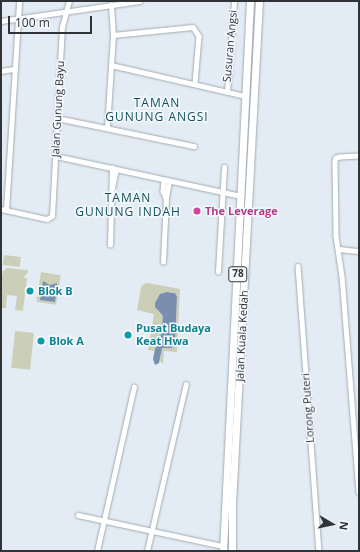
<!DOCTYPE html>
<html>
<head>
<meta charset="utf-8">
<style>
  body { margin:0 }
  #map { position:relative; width:360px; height:552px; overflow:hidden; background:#e3ecf4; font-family:"Open Sans",sans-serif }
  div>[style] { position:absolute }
  .green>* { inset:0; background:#cccfb7; transform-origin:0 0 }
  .water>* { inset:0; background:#7a8eaf }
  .roads { filter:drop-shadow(0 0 1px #a2abb2) drop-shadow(0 0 1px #a2abb2) }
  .minor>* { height:4.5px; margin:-2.25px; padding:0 2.25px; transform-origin:2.25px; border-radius:2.25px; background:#fff }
  .primary>* { height:7px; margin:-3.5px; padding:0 3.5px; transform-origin:3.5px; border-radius:3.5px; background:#fff }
  .dots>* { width:11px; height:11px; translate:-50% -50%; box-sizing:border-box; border:2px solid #f3f9fe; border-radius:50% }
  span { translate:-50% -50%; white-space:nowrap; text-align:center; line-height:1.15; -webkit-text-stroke:3px #f3f9fe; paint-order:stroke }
  .shield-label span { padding:1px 3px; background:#f3f9fe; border:1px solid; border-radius:3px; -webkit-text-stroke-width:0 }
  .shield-label { font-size:10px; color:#313437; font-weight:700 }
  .street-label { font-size:11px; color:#313437 }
  .hotel-label { font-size:11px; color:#b23c85; font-weight:700 }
  .left { translate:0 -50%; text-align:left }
  .culture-label { font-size:11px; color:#0d838f; font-weight:700 }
  .neighbourhood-label { font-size:12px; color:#144f59; letter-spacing:1px }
  .frame { position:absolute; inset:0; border:2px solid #313437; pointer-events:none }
  .north { position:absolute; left:312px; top:504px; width:40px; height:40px; -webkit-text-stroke:3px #f3f9fe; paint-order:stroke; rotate:99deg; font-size:11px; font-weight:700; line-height:16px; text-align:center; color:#313437 }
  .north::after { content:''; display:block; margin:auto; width:14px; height:18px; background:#313437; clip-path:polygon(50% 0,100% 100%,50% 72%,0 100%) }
  .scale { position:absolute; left:8px; top:16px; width:84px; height:18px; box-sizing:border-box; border:2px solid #313437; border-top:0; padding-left:5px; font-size:12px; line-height:14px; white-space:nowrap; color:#313437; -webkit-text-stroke:3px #f3f9fe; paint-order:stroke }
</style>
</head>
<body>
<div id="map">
  <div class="green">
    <div style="left:4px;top:255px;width:17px;height:10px;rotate:7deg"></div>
    <div style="clip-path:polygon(6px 268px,28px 270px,27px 275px,25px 275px,24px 278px,27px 278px,23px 311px,15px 310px,17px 296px,7px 295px,6px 308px,1px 308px,1px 283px,3px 270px,5px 271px)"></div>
    <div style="left:41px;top:272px;width:20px;height:30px;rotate:9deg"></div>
    <div style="clip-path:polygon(148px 283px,180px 289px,177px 352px,164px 351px,163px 364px,160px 361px,161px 350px,163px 348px,172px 348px,175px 344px,177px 297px,173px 292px,163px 292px,157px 310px,163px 316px,160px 341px,155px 351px,148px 350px,154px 314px,137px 310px,141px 287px,144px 284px)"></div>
    <div style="left:15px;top:331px;width:19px;height:37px;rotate:6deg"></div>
  </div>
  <div class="water">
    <div style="clip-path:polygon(43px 281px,50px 285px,57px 283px,55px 302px,40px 300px)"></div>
    <div style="clip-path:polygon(166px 292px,175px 293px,177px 297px,175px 344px,172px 348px,162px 348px,159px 363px,155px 365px,153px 359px,155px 349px,160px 341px,163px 316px,155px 307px,155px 303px,160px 294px)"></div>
  </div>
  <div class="roads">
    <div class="minor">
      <div style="left:1px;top:21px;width:140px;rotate:-8.2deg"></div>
      <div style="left:113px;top:35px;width:80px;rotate:-5.7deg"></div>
      <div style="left:193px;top:27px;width:11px;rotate:56deg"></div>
      <div style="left:199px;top:36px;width:48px;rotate:94.8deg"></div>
      <div style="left:111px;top:65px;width:138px;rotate:13deg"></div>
      <div style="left:1px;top:71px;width:13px;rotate:-9deg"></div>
      <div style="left:227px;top:92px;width:91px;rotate:-85.6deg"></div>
      <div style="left:57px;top:118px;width:140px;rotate:11.6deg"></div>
      <div style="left:107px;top:128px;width:93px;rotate:-86.3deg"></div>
      <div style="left:113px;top:35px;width:30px;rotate:-94deg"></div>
      <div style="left:56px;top:156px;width:189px;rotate:12.2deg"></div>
      <div style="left:359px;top:156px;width:19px;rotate:177deg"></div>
      <div style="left:340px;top:157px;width:4px;rotate:166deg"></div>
      <div style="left:336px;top:158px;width:3px;rotate:108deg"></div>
      <div style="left:335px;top:161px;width:75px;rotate:89.2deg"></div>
      <div style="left:336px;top:236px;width:40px;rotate:81.5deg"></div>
      <div style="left:342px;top:276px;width:217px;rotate:85.5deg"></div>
      <div style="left:164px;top:180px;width:11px;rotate:95deg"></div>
      <div style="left:163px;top:191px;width:8px;rotate:67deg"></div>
      <div style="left:112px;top:188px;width:19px;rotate:-78deg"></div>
      <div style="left:1px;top:209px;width:47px;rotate:12.3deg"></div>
      <div style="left:47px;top:219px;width:6px;rotate:-31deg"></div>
      <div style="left:52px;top:216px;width:189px;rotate:-87deg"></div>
      <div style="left:62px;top:27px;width:27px;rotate:-75deg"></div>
      <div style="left:6px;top:210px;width:209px;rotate:-86.4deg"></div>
      <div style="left:110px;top:245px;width:77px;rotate:-88.5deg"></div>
      <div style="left:339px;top:249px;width:20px;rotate:6deg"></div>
      <div style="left:163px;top:262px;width:64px;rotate:-87.3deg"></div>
      <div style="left:166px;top:198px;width:17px;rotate:-80deg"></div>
      <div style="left:298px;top:266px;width:286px;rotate:85.8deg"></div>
      <div style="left:218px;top:272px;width:105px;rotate:-86.7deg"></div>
      <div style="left:78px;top:515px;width:148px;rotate:12.1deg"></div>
      <div style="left:97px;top:551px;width:168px;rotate:-77.3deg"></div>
      <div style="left:147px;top:551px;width:171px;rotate:-76.9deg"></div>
    </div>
    <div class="primary">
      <div style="left:223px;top:551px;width:551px;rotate:-87.19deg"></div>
      <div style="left:232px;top:551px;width:47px;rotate:-90deg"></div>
      <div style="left:232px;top:504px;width:504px;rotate:-86.93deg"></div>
    </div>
  </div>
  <div class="dots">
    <div style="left:197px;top:211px;background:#d1479c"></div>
    <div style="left:30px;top:291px;background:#0f9aa8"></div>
    <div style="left:128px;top:335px;background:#0f9aa8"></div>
    <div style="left:41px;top:341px;background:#0f9aa8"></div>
  </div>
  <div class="shield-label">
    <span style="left:238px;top:274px">78</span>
  </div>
  <div class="street-label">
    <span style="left:230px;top:46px;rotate:-85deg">Susuran Angsi</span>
    <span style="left:58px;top:109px;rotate:-87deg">Jalan Gunung Bayu</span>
    <span style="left:242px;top:336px;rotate:-87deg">Jalan Kuala Kedah</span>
    <span style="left:308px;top:408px;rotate:-94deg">Lorong Puteri</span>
  </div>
  <div class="hotel-label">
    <span class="left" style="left:205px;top:211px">The Leverage</span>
  </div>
  <div class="culture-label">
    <span class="left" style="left:38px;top:291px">Blok B</span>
    <span class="left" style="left:136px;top:335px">Pusat Budaya<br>Keat Hwa</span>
    <span class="left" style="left:49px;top:341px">Blok A</span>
  </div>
  <div class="neighbourhood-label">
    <span style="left:157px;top:110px">TAMAN<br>GUNUNG ANGSI</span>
    <span style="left:128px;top:205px">TAMAN<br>GUNUNG INDAH</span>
  </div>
  <div class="frame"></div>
  <div class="north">N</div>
  <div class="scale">100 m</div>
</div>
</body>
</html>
